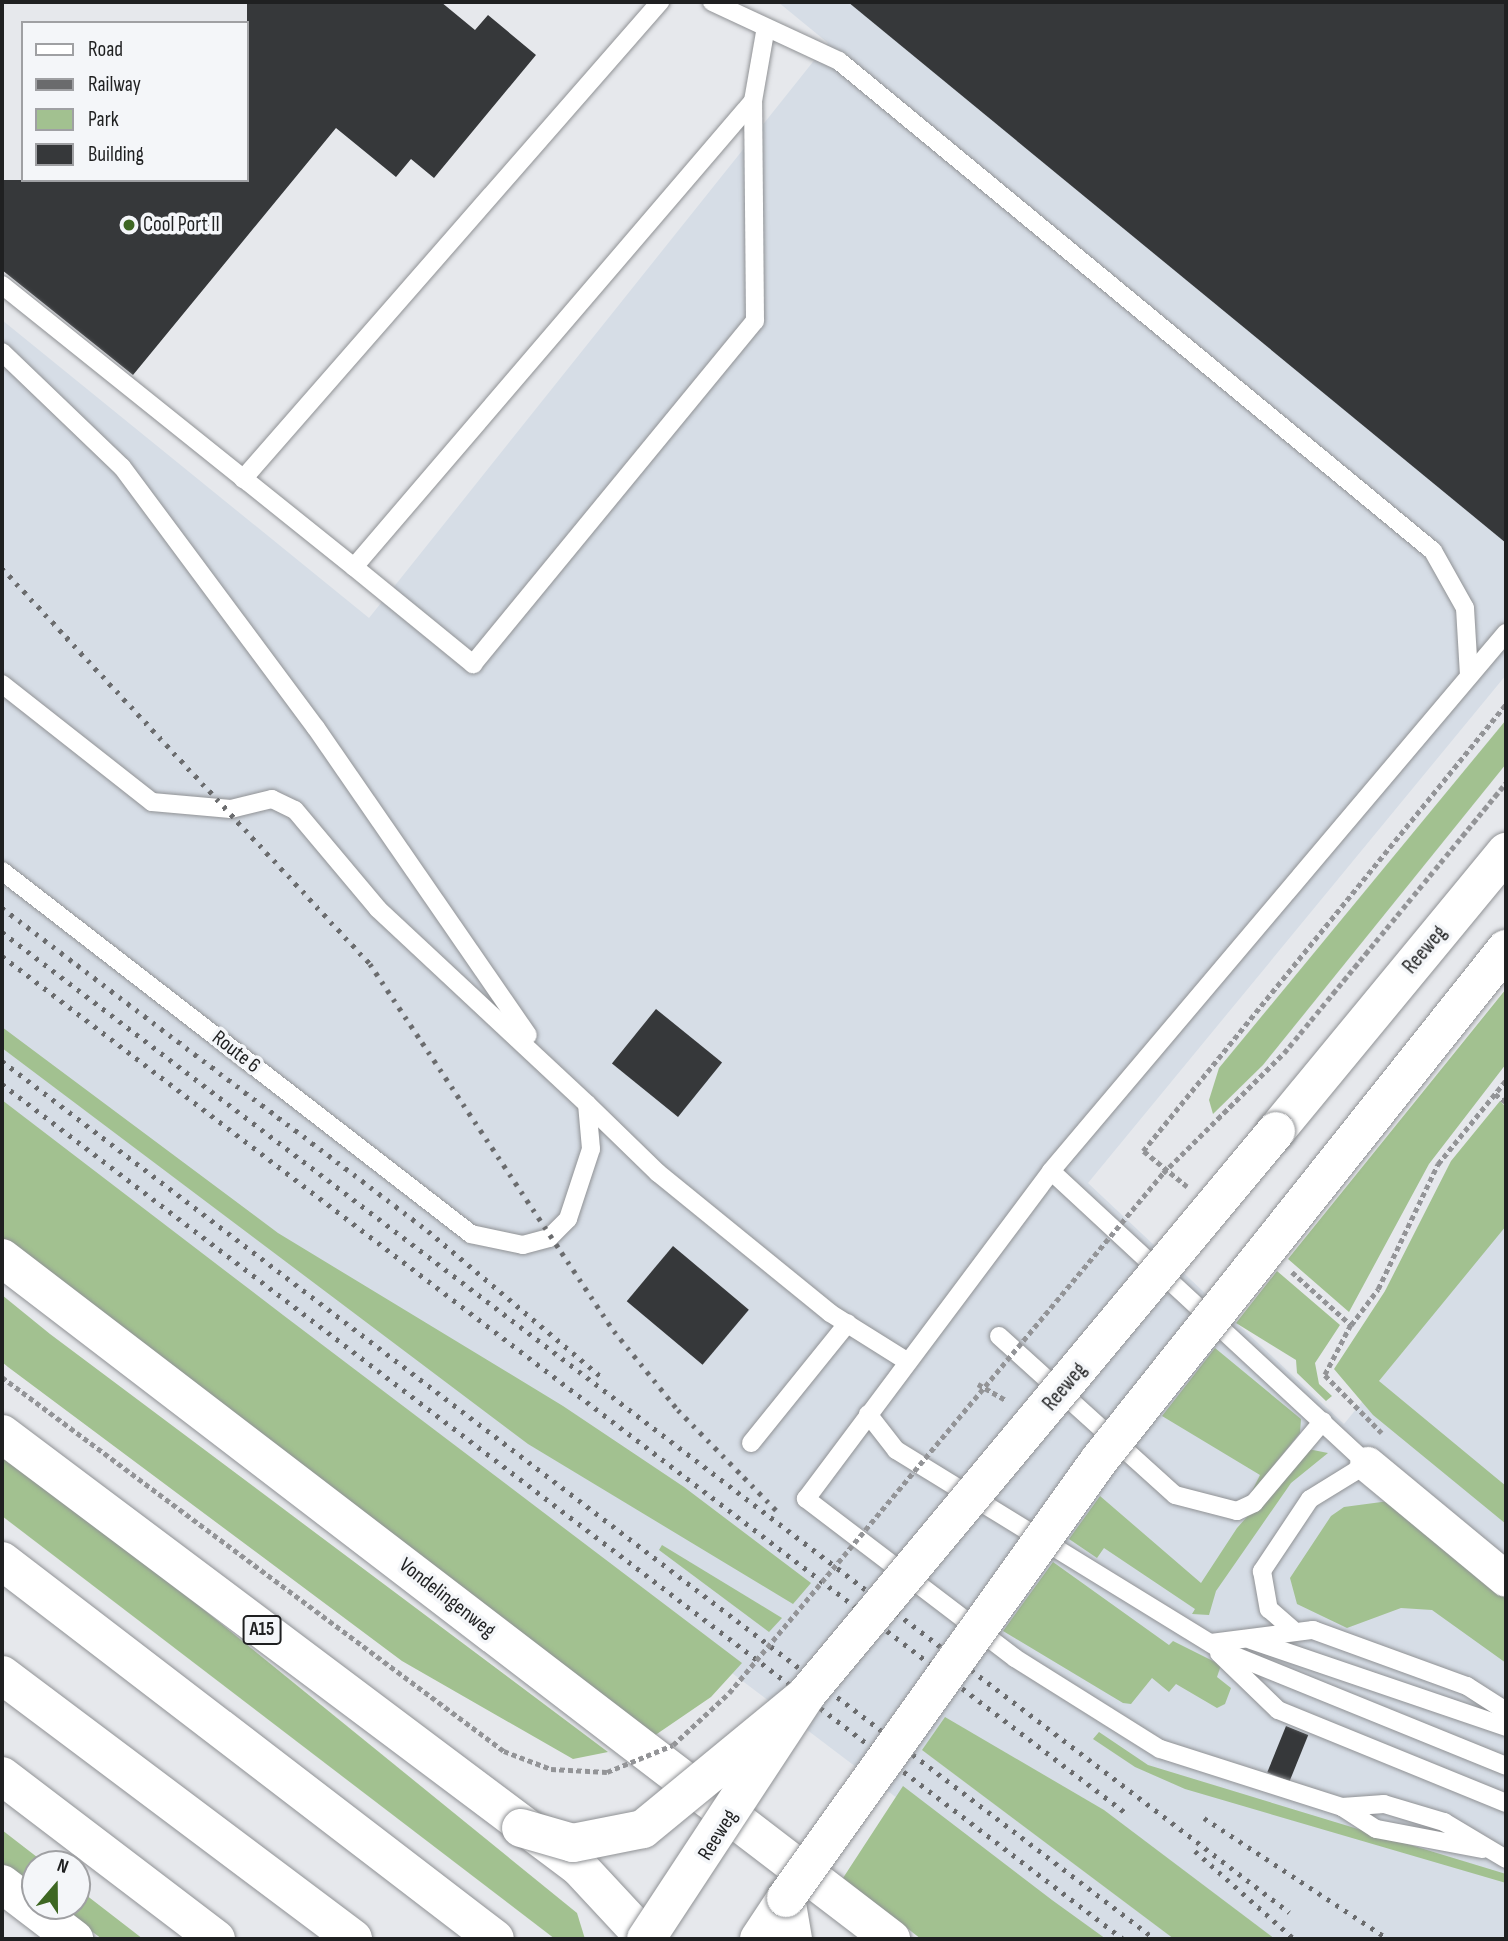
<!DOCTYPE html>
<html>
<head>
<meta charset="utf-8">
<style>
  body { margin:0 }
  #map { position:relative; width:1508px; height:1941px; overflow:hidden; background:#e6e8ec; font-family:"Sofia Sans Condensed",sans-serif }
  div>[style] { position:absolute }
  .built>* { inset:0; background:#d6dde6 }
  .green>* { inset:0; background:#a2c190 }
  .building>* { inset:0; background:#36383a; transform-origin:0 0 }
  .path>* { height:4.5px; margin-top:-2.25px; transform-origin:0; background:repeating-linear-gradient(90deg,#939497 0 5px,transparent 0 8.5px) }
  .roads { filter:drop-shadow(0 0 2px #909295) drop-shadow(0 0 2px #909295) }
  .service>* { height:18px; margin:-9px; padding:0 9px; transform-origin:9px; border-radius:9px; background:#fff }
  .minor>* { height:35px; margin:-17.5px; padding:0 17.5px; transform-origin:17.5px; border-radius:17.5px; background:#fff }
  .secondary>* { height:38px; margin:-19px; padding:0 19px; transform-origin:19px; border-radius:19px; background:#fff }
  .motorway>* { height:38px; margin:-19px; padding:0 19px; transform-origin:19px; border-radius:19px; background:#fff }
  .rail>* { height:5px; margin-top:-2.5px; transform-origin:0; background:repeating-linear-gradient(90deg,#6a6b6d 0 3.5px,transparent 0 10.5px) }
  .path-bridge>* { height:4.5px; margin-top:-2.25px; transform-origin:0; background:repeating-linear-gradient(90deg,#939497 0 5px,transparent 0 8.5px) }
  .bridges { filter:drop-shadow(0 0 2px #909295) drop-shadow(0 0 2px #909295) }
  .secondary-bridge>* { height:38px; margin:-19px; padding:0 19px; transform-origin:19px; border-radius:19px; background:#fff }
  .motorway-bridge>* { height:38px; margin:-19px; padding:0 19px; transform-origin:19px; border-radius:19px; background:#fff }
  .dots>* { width:19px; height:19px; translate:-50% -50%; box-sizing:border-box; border:4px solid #f4f6f9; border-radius:50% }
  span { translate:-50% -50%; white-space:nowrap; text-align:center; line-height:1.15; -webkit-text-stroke:7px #f4f6f9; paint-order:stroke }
  .shield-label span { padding:2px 5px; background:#f4f6f9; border:2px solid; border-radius:5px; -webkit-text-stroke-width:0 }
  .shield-label { font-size:19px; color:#1f2021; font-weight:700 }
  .poi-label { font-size:21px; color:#1f2021 }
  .left { translate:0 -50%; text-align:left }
  .street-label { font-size:21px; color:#1f2021 }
  .frame { position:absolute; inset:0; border:4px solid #1f2021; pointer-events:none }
  .legend { position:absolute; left:21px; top:21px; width:228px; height:161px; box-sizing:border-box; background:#f4f6f9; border:2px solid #9fa0a3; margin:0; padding:9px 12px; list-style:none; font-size:21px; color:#1f2021 }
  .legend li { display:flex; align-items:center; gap:14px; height:35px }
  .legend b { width:35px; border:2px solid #9fa0a3 }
  .north { position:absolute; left:21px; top:1850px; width:70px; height:70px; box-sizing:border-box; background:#f4f6f9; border:2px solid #9fa0a3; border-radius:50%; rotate:20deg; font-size:19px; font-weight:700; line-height:28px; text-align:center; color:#1f2021 }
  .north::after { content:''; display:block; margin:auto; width:24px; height:32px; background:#3e6723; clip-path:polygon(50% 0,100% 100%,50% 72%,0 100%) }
</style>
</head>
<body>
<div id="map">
  <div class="built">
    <div style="clip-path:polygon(778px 2px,1506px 2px,1506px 675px,1088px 1183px,1344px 1424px,1506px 1224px,1506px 1939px,1083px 1939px,2px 1120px,2px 320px,369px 618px,828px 43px)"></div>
  </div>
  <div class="green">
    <div style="clip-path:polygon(1506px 720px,1506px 764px,1263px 1065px,1213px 1114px,1209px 1100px,1219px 1068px)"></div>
    <div style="clip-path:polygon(1506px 989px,1506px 1064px,1429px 1164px,1349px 1312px,1288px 1259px)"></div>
    <div style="clip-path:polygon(2px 1027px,278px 1233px,563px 1406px,684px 1487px,811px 1583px,793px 1604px,528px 1444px,2px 1048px)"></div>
    <div style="clip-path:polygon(2px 1100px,283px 1315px,742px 1663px,711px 1697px,651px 1738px,2px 1239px)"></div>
    <div style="clip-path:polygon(1500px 1101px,1506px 1107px,1506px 1226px,1379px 1381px,1506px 1486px,1506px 1524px,1373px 1415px,1334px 1369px,1385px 1291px,1451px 1161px)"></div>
    <div style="clip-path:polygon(1277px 1271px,1340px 1325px,1315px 1363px,1319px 1384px,1332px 1396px,1326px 1401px,1297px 1373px,1296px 1360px,1236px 1323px)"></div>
    <div style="clip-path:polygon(2px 1295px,50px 1334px,608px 1752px,573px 1759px,402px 1661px,8px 1367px,2px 1362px)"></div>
    <div style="clip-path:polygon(1215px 1348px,1301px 1419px,1300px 1433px,1251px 1493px,1260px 1475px,1162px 1416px)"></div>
    <div style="clip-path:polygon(1308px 1449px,1328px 1453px,1291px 1483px,1216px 1591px,1209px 1615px,1192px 1614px,1195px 1609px,1104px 1548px,1097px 1558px,1069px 1539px,1100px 1496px,1201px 1583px,1237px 1528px)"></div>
    <div style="clip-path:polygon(2px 1456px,203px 1609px,577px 1913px,585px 1939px,555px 1939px,2px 1516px)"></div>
    <div style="clip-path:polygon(1389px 1501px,1506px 1598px,1506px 1663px,1432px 1610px,1401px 1608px,1347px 1628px,1297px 1604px,1290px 1578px,1331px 1516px,1344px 1507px)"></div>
    <div style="clip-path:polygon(662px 1545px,782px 1618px,769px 1632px,659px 1550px)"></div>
    <div style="clip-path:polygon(1053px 1562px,1169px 1645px,1173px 1641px,1221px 1665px,1217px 1677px,1231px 1688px,1225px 1704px,1217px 1708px,1176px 1684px,1169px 1692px,1152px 1678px,1131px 1704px,1123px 1703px,1003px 1631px)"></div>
    <div style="clip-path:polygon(945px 1717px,1104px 1810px,1275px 1939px,1174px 1939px,922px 1750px)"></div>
    <div style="clip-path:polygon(1099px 1732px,1148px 1765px,1506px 1874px,1506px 1883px,1185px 1789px,1135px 1767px,1093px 1739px)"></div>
    <div style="clip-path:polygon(903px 1786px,1052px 1900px,1106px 1939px,921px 1939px,843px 1878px)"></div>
    <div style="clip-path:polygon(2px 1830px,46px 1864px,35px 1864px,35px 1888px,2px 1863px)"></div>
    <div style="clip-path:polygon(77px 1888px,143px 1939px,102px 1939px,58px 1906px,77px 1906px)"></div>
  </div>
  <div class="building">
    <div style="clip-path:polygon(247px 2px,441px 2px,475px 30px,488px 15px,536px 55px,434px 178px,411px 159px,396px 177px,336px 128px,133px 375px,2px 270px,2px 180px,247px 180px)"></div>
    <div style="clip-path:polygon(848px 2px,1506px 2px,1506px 543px)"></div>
    <div style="left:656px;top:1009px;width:85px;height:70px;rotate:39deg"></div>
    <div style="left:673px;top:1246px;width:99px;height:72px;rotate:40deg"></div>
    <div style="left:1286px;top:1726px;width:24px;height:50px;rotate:22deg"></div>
  </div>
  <div class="path">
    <div style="left:1495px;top:1094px;width:14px;rotate:36deg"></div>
    <div style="left:1187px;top:1187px;width:57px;rotate:-140.7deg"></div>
    <div style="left:1143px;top:1151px;width:576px;rotate:-50.92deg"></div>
    <div style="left:1292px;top:1272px;width:79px;rotate:41.9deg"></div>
    <div style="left:1351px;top:1325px;width:56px;rotate:117.5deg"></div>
    <div style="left:1325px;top:1375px;width:81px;rotate:45.5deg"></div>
    <div style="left:1351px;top:1325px;width:45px;rotate:-53.1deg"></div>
    <div style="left:1378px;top:1289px;width:139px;rotate:-64.4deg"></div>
    <div style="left:1438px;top:1164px;width:108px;rotate:-51deg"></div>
    <div style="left:978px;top:1384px;width:32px;rotate:30deg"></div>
  </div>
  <div class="roads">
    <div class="service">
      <div style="left:712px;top:2px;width:140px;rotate:24.9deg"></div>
      <div style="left:839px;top:61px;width:770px;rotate:39.52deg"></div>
      <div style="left:1433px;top:551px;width:65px;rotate:60.7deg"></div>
      <div style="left:1465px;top:608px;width:68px;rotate:86.6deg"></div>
      <div style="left:2px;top:285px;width:451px;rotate:38.7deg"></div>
      <div style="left:354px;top:567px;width:613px;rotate:-49.43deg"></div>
      <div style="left:753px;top:101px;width:70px;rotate:-80.1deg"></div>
      <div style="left:2px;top:352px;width:166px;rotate:43.8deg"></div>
      <div style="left:122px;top:467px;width:325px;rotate:53.4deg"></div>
      <div style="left:316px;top:728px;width:373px;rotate:55.4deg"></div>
      <div style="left:243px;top:479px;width:634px;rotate:-48.84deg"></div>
      <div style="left:354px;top:567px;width:154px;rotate:39.2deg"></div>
      <div style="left:473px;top:664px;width:444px;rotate:-50.6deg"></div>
      <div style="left:755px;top:321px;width:220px;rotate:-90.5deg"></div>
      <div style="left:2px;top:684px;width:191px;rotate:38.2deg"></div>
      <div style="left:152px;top:802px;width:79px;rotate:5.1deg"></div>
      <div style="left:231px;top:809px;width:42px;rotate:-13.7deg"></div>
      <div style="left:272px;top:799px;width:25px;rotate:26deg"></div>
      <div style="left:295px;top:810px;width:129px;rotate:50deg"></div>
      <div style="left:378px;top:909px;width:286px;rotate:43deg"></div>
      <div style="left:587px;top:1104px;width:45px;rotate:84.9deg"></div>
      <div style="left:591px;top:1149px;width:74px;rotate:108.2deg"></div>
      <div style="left:568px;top:1219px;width:27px;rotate:135deg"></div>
      <div style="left:549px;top:1238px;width:27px;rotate:165deg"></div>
      <div style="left:523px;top:1245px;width:53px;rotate:-168.1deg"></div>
      <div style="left:471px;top:1234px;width:593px;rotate:-142.26deg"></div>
      <div style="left:587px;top:1104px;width:99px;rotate:44.2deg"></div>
      <div style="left:658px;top:1173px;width:222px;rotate:39.1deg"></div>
      <div style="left:830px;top:1313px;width:92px;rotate:32.1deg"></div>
      <div style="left:1051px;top:1171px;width:431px;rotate:42.8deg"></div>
      <div style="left:1367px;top:1464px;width:67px;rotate:148.4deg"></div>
      <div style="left:1310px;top:1499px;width:87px;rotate:123.7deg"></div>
      <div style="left:1262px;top:1571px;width:39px;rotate:80deg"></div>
      <div style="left:1269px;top:1609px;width:30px;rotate:41deg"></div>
      <div style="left:999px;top:1336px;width:237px;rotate:42.1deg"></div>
      <div style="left:1175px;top:1495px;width:64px;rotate:14.5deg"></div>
      <div style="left:1237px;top:1511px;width:19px;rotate:-25deg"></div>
      <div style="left:1254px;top:1503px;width:107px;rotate:-49.9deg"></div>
      <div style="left:868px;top:1414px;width:46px;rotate:52.1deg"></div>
      <div style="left:896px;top:1450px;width:384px;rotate:31.6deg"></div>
      <div style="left:1223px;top:1651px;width:305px;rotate:22.1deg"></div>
      <div style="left:751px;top:1443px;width:154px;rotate:-51.1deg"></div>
      <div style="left:1251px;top:1640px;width:269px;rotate:18.8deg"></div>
      <div style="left:1211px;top:1643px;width:103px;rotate:-7.3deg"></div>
      <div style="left:1313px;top:1630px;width:164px;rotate:20deg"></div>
      <div style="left:1467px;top:1686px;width:46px;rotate:32.7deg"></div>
      <div style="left:1219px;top:1653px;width:82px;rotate:44deg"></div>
      <div style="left:1278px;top:1710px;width:246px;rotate:22.2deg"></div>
      <div style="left:1342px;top:1807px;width:42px;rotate:-4.1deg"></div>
      <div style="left:1384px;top:1804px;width:63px;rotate:16.7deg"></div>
      <div style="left:1444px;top:1822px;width:72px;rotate:30.8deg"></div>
      <div style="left:1482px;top:1849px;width:108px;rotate:-169.3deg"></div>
      <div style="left:1376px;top:1829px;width:40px;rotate:-147.1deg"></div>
      <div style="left:1342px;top:1807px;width:191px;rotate:-162.3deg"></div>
      <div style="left:1160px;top:1749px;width:171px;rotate:-147.9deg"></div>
      <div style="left:1015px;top:1658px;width:263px;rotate:-142.7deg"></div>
      <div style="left:806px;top:1499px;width:409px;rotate:-53.2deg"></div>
      <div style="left:1051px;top:1171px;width:705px;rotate:-49.78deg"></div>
    </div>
    <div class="minor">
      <div style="left:1367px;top:1464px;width:180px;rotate:39.6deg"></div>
    </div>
    <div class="secondary">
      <div style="left:1276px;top:1131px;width:362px;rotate:-50.5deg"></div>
      <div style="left:2px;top:1258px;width:1120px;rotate:37.45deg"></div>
      <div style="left:759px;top:1939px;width:49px;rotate:-56.6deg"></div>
    </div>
    <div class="motorway">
      <div style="left:2px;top:1434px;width:721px;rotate:36.89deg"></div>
      <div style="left:579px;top:1867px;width:98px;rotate:47.1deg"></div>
      <div style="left:2px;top:1561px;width:621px;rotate:37.48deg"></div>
      <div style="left:2px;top:1675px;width:439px;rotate:36.9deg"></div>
      <div style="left:2px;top:1776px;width:269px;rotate:37.3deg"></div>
      <div style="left:2px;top:1884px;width:91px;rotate:37.4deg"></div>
      <div style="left:786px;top:1898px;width:42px;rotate:80.3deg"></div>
    </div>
  </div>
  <div class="rail">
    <div style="left:2px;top:568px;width:541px;rotate:47.1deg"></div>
    <div style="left:370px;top:964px;width:441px;rotate:56.4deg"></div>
    <div style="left:614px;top:1331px;width:102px;rotate:51deg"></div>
    <div style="left:678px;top:1410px;width:147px;rotate:45.6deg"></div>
    <div style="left:2px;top:908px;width:535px;rotate:37.17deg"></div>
    <div style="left:428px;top:1231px;width:225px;rotate:40.1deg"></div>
    <div style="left:2px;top:932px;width:1618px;rotate:37.29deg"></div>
    <div style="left:2px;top:956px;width:1415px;rotate:37.33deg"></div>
    <div style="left:2px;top:1061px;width:1449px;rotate:37.29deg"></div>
    <div style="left:2px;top:1084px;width:1410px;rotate:37.33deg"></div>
    <div style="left:1204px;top:1818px;width:220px;rotate:33.3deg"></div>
    <div style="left:1195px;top:1851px;width:132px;rotate:41.6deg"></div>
  </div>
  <div class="path-bridge">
    <div style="left:2px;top:1377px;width:626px;rotate:36.69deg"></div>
    <div style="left:504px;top:1751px;width:50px;rotate:21deg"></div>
    <div style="left:551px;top:1769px;width:56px;rotate:3.1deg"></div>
    <div style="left:607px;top:1772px;width:71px;rotate:-22.2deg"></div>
    <div style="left:673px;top:1745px;width:76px;rotate:-42.9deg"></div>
    <div style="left:729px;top:1693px;width:677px;rotate:-50.15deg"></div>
    <div style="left:1163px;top:1173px;width:170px;rotate:-44.8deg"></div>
    <div style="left:1284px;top:1053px;width:350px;rotate:-50.6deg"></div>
  </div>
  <div class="bridges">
    <div class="secondary-bridge">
      <div style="left:786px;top:1898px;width:540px;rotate:-54.43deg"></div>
      <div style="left:1100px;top:1459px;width:652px;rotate:-51.48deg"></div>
      <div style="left:646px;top:1939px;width:292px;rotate:-56.7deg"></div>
      <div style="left:806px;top:1695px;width:734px;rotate:-50.19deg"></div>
    </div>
    <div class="motorway-bridge">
      <div style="left:521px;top:1828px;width:54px;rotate:16.1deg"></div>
      <div style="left:573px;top:1843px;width:71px;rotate:-11.3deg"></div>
      <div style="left:643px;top:1829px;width:211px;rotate:-39.4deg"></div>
    </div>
  </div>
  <div class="dots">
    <div style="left:129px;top:225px;background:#3e6723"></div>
  </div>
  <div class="shield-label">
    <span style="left:262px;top:1630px">A15</span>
  </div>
  <div class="poi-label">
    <span class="left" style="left:143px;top:225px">Cool Port II</span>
  </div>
  <div class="street-label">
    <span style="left:1425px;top:950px;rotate:-50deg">Reeweg</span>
    <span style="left:236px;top:1052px;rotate:38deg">Route 6</span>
    <span style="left:1065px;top:1387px;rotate:-50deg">Reeweg</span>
    <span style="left:447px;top:1598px;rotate:38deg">Vondelingenweg</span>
    <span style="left:718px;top:1835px;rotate:-58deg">Reeweg</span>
  </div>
  <div class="frame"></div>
  <ul class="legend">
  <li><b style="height:9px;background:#fff"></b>Road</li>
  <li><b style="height:9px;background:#6a6b6d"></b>Railway</li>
  <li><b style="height:19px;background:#a2c190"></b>Park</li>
  <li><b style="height:19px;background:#36383a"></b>Building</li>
  </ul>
  <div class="north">N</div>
</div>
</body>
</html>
